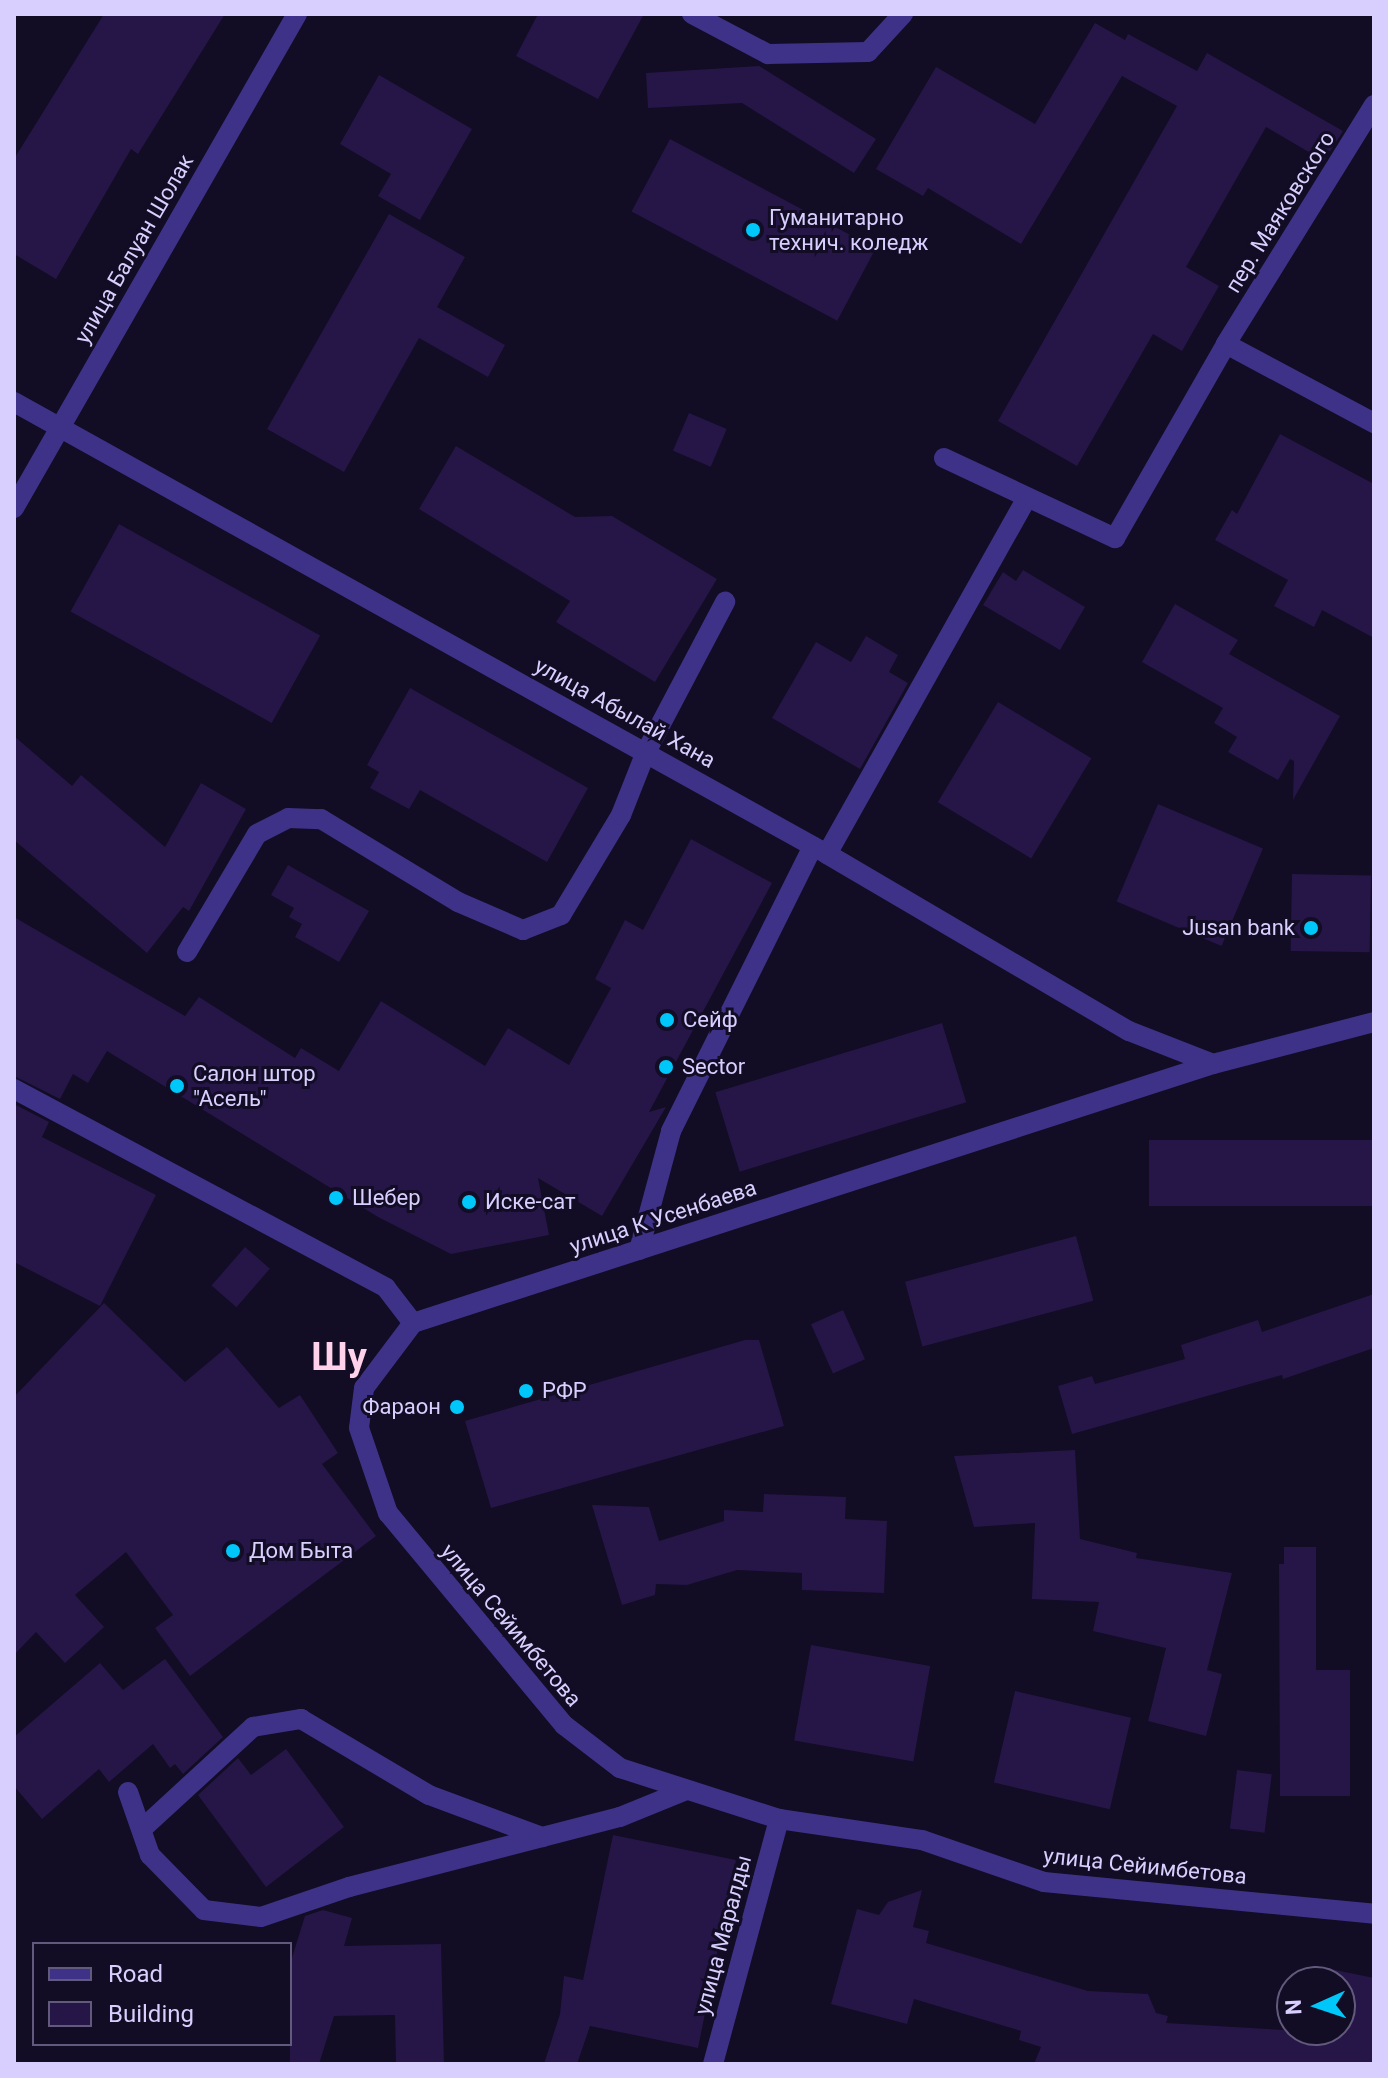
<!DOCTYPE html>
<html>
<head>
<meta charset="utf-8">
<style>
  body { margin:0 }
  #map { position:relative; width:1388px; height:2078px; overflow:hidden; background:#120c24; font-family:Roboto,sans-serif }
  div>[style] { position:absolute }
  .building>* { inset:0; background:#251647; transform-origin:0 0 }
  .service>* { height:20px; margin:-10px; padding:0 10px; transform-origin:10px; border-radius:10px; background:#3e3288 }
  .minor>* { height:20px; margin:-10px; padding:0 10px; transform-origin:10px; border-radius:10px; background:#3e3288 }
  .dots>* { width:22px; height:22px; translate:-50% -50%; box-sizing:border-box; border:4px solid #120c24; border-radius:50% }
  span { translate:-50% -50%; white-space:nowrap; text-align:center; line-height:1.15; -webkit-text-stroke:6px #120c24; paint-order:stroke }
  .street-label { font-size:22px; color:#d9cfff }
  .poi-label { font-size:22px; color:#d9cfff }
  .left { translate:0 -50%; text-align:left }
  .right { translate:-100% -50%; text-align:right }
  .town-label { font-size:38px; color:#ffd1ea; font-weight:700 }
  .frame { position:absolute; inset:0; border:16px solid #d9cfff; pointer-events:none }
  .legend { position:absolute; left:32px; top:1942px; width:260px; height:104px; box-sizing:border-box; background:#120c24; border:2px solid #625a7c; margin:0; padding:10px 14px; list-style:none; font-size:24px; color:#d9cfff }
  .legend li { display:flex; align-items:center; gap:16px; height:40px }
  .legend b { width:40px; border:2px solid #625a7c }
  .north { position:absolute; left:1276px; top:1966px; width:80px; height:80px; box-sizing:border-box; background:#120c24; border:2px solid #625a7c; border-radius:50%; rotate:267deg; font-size:22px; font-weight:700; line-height:32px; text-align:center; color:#d9cfff }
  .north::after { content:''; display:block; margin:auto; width:28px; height:36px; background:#00c7fa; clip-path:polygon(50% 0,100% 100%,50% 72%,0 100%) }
</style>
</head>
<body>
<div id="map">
  <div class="building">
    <div style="clip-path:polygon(104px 14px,225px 14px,138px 154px,131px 149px,56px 279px,14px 254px,14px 159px)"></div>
    <div style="clip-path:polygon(538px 14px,644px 14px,598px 99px,516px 56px)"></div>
    <div style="clip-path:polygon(1095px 23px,1125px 40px,1128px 34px,1197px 71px,1207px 53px,1343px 131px,1324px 161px,1266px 127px,1186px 267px,1219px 286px,1182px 351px,1153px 334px,1077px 466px,998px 421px,1177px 106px,1122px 76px,1021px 244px,928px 188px,923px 196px,876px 169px,936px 67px,1035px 124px)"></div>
    <div style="clip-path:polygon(759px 66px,876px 139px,854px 173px,742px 103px,648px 108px,646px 73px)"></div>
    <div style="clip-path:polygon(379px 75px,472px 129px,420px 220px,378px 196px,391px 174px,340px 144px)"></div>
    <div style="left:670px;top:139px;width:233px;height:82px;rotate:28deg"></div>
    <div style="clip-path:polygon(389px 214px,465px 257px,437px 307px,505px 345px,488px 377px,419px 338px,344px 472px,267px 429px)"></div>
    <div style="left:689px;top:413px;width:41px;height:41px;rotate:23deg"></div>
    <div style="clip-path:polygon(1280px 434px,1374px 484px,1374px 638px,1322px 610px,1314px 627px,1274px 606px,1288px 580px,1215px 540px,1232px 510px,1237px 514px)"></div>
    <div style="clip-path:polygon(456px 446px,575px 517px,612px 516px,717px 579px,655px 682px,556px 622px,570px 601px,419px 509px)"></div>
    <div style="left:119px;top:524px;width:230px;height:100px;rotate:29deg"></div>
    <div style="clip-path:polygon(1023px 570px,1085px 607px,1060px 650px,983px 605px,1003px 572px,1016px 581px)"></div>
    <div style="clip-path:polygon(1175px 604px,1238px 640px,1229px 654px,1340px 716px,1293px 800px,1294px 761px,1290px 759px,1278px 780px,1228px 752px,1237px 737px,1214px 723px,1223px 708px,1142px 662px)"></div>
    <div style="clip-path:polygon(866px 636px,898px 655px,889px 672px,908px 683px,860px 769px,772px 718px,816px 642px,851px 662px)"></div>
    <div style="clip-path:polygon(410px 688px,588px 788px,547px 862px,420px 790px,409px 809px,370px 788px,379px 772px,367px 765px)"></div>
    <div style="left:998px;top:702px;width:109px;height:117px;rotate:31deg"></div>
    <div style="clip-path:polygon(14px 736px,72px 786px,81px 775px,165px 847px,201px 783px,246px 809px,189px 911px,183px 907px,147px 953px,14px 840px)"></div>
    <div style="left:1158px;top:804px;width:114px;height:106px;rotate:23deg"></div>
    <div style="clip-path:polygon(691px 839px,772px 883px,649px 1112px,666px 1107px,602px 1216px,538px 1178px,549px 1235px,451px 1254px,378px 1217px,107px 1051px,88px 1083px,73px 1074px,60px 1099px,14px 1076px,14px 917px,185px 1016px,199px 997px,295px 1058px,301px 1048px,339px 1071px,381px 1001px,485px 1066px,508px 1028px,569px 1065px,611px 988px,595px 979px,625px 920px,643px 930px)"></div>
    <div style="clip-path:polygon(288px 865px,369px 911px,339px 962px,295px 937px,302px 924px,289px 917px,294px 908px,271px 895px)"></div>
    <div style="left:1292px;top:874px;width:79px;height:77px;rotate:1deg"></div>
    <div style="left:942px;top:1023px;width:83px;height:237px;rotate:73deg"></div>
    <div style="clip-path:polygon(14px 1104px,49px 1122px,42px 1137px,156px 1195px,100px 1306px,14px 1262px)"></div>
    <div style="left:1374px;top:1140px;width:66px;height:225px;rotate:90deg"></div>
    <div style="left:1076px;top:1236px;width:67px;height:177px;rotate:75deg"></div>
    <div style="left:245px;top:1247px;width:33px;height:51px;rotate:41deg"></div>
    <div style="clip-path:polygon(1374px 1294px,1374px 1348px,1283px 1379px,1282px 1375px,1072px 1434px,1058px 1386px,1092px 1376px,1095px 1384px,1185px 1359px,1181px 1345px,1258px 1320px,1262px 1332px)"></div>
    <div style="clip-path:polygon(104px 1303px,185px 1382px,227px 1347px,279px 1408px,300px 1395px,338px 1453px,322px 1464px,376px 1536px,190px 1676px,155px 1628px,173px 1615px,126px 1552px,75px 1595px,104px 1627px,65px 1663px,36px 1632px,14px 1655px,14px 1397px)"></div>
    <div style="left:843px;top:1310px;width:54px;height:35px;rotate:66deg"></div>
    <div style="clip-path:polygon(745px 1340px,759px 1340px,784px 1426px,491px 1508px,465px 1421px)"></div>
    <div style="clip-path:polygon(1075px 1450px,1080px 1539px,1137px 1553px,1136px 1558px,1232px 1573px,1207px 1670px,1222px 1674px,1206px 1736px,1148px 1721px,1166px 1648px,1093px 1631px,1099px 1602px,1032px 1599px,1035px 1523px,974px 1527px,954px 1456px)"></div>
    <div style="clip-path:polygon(764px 1494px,846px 1497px,845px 1519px,887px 1521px,884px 1593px,802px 1590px,802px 1573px,737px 1570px,687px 1585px,656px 1584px,655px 1595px,622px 1605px,592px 1505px,649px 1507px,659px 1541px,724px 1521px,724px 1510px,763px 1512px)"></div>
    <div style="clip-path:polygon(1284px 1547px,1316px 1547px,1316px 1670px,1350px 1670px,1350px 1796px,1280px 1796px,1279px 1564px,1284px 1564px)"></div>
    <div style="left:811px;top:1645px;width:121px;height:97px;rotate:10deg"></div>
    <div style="clip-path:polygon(165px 1659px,223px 1737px,183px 1774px,175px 1764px,170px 1768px,153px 1744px,109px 1782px,99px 1769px,42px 1819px,14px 1786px,14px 1737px,100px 1663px,123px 1690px)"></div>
    <div style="left:1015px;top:1691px;width:119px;height:94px;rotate:13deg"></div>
    <div style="clip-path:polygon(286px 1749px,344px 1827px,266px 1887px,198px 1795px,238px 1758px,251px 1775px)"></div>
    <div style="left:1237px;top:1770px;width:35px;height:59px;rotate:7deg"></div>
    <div style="clip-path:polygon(613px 1835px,736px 1860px,698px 2048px,590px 2026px,577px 2064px,544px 2064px,560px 2014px,564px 1976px,583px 1980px)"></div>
    <div style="clip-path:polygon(922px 1890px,913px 1927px,929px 1931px,926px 1943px,1088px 1991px,1148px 1994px,1156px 2013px,1168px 2016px,1166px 2023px,1284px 2030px,1292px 1997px,1292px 2030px,1340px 2030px,1340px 1982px,1312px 1982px,1316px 1966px,1374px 1978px,1374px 2064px,1034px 2064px,1041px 2047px,1019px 2040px,1021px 2031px,914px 1999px,907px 2024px,831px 2004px,857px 1909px,879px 1915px,888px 1902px)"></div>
    <div style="clip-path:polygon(323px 1910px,352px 1918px,344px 1946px,441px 1944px,444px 2064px,396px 2064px,395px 2015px,334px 2016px,319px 2064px,290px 2064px,290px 1964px,305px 1916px)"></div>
  </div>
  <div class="service">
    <div style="left:692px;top:14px;width:86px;rotate:27.8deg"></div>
    <div style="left:768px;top:54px;width:100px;rotate:-1.1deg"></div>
    <div style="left:868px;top:52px;width:52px;rotate:-47.4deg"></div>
    <div style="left:944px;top:458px;width:189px;rotate:25.1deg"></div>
    <div style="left:1115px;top:538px;width:224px;rotate:-60.2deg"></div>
    <div style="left:827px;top:854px;width:408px;rotate:-60.7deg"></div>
    <div style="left:187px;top:952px;width:137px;rotate:-59.3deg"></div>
    <div style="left:257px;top:834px;width:35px;rotate:-27deg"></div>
    <div style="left:288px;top:818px;width:33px;rotate:2deg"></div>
    <div style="left:321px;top:819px;width:160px;rotate:31.2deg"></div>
    <div style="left:458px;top:902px;width:71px;rotate:23.3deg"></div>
    <div style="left:523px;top:930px;width:41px;rotate:-21.5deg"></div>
    <div style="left:561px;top:915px;width:117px;rotate:-59deg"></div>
    <div style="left:621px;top:815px;width:68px;rotate:-68.4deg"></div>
    <div style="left:646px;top:752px;width:170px;rotate:-62.2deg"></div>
    <div style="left:128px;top:1792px;width:67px;rotate:70.8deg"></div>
    <div style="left:150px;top:1855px;width:77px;rotate:45.5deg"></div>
    <div style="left:204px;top:1910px;width:57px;rotate:7deg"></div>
    <div style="left:261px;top:1917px;width:93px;rotate:-18.8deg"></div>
    <div style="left:349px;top:1887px;width:280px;rotate:-14.5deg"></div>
    <div style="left:620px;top:1817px;width:71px;rotate:-22.2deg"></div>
    <div style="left:142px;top:1829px;width:151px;rotate:-42.6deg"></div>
    <div style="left:253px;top:1727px;width:49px;rotate:-9.5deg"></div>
    <div style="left:301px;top:1719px;width:149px;rotate:30.7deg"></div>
    <div style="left:429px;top:1795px;width:121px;rotate:20.4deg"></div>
  </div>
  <div class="minor">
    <div style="left:1374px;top:105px;width:281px;rotate:121.8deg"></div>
    <div style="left:1226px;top:344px;width:168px;rotate:28.1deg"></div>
    <div style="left:14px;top:402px;width:930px;rotate:29.07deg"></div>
    <div style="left:827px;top:854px;width:350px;rotate:30.4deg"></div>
    <div style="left:1129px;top:1031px;width:90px;rotate:21.4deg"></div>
    <div style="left:14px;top:508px;width:569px;rotate:-60.19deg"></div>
    <div style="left:14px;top:1089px;width:422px;rotate:28.1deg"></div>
    <div style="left:386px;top:1288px;width:44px;rotate:52.4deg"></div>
    <div style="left:639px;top:1250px;width:123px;rotate:-74.9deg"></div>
    <div style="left:671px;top:1131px;width:318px;rotate:-63.5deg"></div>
    <div style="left:413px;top:1323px;width:81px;rotate:127deg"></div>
    <div style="left:364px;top:1388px;width:40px;rotate:97.1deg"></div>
    <div style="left:359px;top:1428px;width:90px;rotate:71.2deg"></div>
    <div style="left:388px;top:1513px;width:276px;rotate:50.3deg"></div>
    <div style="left:564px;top:1725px;width:71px;rotate:37.5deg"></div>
    <div style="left:620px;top:1768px;width:167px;rotate:17.8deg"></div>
    <div style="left:779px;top:1819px;width:145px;rotate:8.4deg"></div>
    <div style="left:922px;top:1840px;width:129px;rotate:19deg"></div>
    <div style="left:1044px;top:1882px;width:332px;rotate:5.5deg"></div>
    <div style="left:413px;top:1323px;width:841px;rotate:-17.94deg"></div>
    <div style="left:1213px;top:1064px;width:166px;rotate:-14.6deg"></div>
    <div style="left:713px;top:2064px;width:254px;rotate:-74.9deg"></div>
  </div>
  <div class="dots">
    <div style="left:753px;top:230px;background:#00c7fa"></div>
    <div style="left:1311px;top:928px;background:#00c7fa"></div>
    <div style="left:667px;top:1020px;background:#00c7fa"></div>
    <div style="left:666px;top:1067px;background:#00c7fa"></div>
    <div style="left:177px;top:1086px;background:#00c7fa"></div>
    <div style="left:336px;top:1198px;background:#00c7fa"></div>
    <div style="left:469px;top:1202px;background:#00c7fa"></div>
    <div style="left:526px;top:1391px;background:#00c7fa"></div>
    <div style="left:457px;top:1407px;background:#00c7fa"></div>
    <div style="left:233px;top:1551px;background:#00c7fa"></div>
  </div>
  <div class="street-label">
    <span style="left:1280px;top:212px;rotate:-58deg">пер. Маяковского</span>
    <span style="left:134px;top:249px;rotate:-60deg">улица Балуан Шолак</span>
    <span style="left:625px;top:713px;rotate:29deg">улица Абылай Хана</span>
    <span style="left:663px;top:1217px;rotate:-18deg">улица К Усенбаева</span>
    <span style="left:511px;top:1625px;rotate:50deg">улица Сейимбетова</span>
    <span style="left:1145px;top:1866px;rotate:6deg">улица Сейимбетова</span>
    <span style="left:723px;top:1935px;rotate:-75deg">улица Маралды</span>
  </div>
  <div class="poi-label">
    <span class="left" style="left:769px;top:230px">Гуманитарно<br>технич. коледж</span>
    <span class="right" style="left:1295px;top:928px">Jusan bank</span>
    <span class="left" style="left:683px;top:1020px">Сейф</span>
    <span class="left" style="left:682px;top:1067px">Sector</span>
    <span class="left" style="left:193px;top:1086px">Салон штор<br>"Асель"</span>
    <span class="left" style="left:352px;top:1198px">Шебер</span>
    <span class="left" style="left:485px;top:1202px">Иске-сат</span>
    <span class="left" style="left:542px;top:1391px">РФР</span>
    <span class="right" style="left:441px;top:1407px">Фараон</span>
    <span class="left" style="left:249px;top:1551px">Дом Быта</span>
  </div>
  <div class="town-label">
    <span style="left:339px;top:1358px">Шу</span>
  </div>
  <div class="frame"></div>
  <ul class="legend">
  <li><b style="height:10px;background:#3e3288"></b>Road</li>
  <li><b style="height:22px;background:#251647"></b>Building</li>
  </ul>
  <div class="north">N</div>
</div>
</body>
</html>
